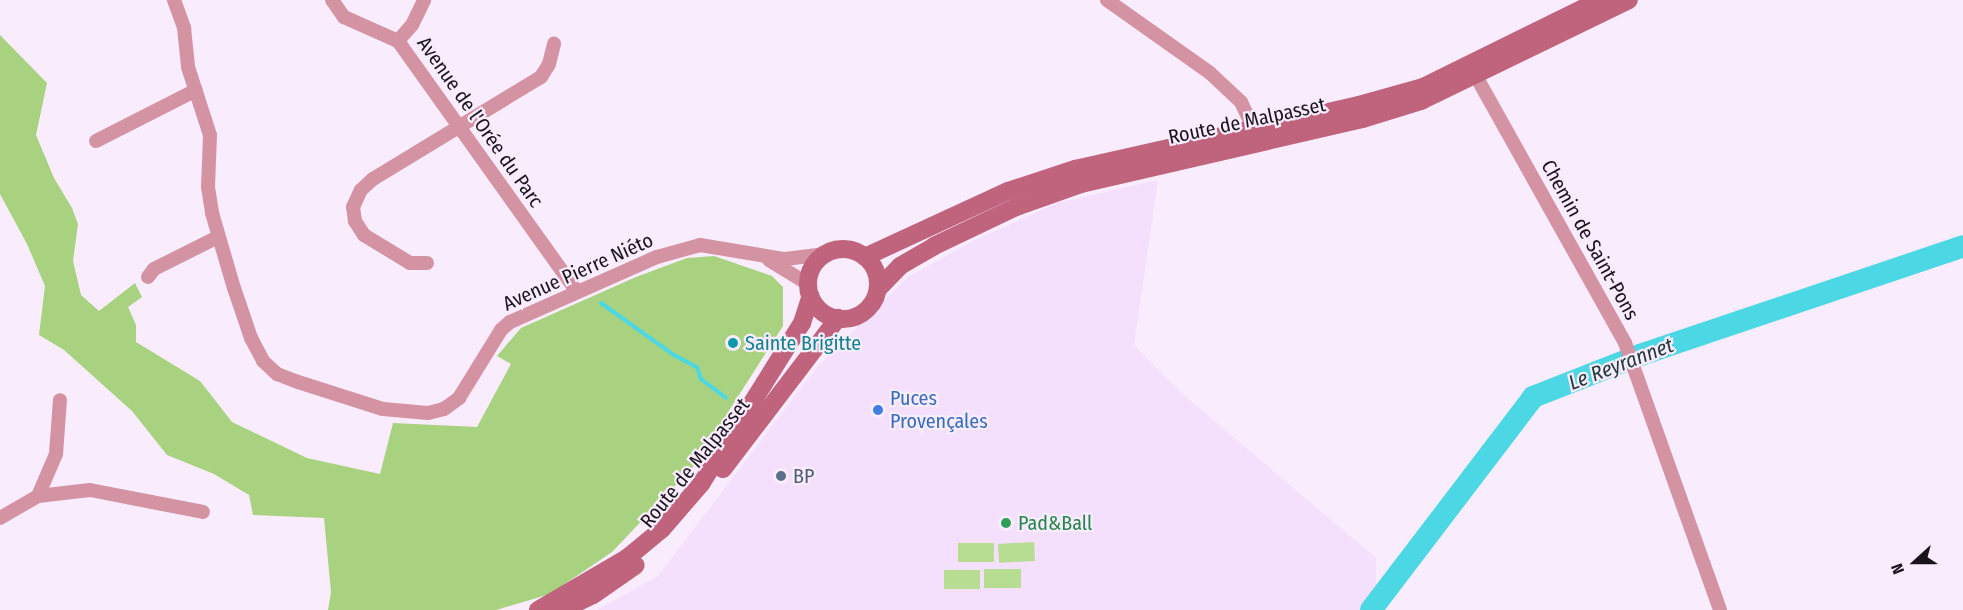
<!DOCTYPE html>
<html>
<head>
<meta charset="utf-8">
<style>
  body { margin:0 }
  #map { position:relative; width:1963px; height:610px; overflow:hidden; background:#f8ecfd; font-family:"Fira Sans Condensed",sans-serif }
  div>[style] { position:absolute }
  .built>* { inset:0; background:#f4e0fc }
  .green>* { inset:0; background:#b6dd92; transform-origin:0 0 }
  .forest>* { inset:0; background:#a8d27f }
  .stream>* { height:4px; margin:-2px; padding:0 2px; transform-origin:2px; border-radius:2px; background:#4bd7e4 }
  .river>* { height:22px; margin:-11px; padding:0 11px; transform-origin:11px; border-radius:11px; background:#4bd7e4 }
  .minor>* { height:14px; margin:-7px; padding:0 7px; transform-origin:7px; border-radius:7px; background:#d493a2 }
  .secondary>* { height:18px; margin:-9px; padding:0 9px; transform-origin:9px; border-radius:9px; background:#c0637c }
  .secondary>.ring { margin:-9px; padding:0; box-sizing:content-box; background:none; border:18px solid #c0637c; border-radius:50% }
  .dots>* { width:16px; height:16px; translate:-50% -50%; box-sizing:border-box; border:3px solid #f8ecfd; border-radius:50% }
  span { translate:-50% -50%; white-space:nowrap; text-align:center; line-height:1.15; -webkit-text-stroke:4.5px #f8ecfd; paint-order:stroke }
  .street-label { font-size:20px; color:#19141c }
  .culture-label { font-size:20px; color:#0d838f }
  .left { translate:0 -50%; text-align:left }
  .shop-label { font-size:20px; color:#366cbe }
  .service-label { font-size:20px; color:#4e5e75 }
  .leisure-label { font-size:20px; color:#27864d }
  .water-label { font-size:21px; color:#233b3d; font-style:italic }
  .north { position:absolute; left:1885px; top:532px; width:60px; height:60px; -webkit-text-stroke:4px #f8ecfd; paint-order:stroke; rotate:249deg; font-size:16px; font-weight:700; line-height:24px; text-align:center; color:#19141c }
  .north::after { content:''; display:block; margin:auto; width:21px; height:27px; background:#19141c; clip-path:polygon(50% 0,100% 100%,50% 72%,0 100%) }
</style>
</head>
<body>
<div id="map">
  <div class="built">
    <div style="clip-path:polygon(1158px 180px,1134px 345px,1179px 391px,1376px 558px,1376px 604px,1370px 610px,597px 610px,658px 576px,817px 367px,908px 277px,973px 241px,1057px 203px)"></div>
  </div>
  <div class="green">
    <div style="left:1034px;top:542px;width:19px;height:36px;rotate:87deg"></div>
    <div style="left:958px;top:543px;width:36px;height:19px"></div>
    <div style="left:1021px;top:569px;width:19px;height:37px;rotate:90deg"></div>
    <div style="left:944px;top:570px;width:36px;height:19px"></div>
  </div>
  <div class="forest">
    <div style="clip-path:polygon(0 35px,47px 83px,36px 135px,54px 178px,72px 208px,78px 224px,73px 261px,81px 295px,99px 311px,135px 283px,142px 297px,128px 307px,136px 325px,136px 342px,200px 381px,232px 422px,307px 458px,380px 474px,393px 423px,477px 427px,511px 364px,497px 356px,521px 328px,636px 277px,687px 258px,714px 256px,772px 276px,783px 287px,783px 326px,693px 467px,612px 552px,550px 594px,496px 610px,328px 610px,331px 592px,324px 518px,253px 515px,249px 495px,214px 474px,167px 455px,132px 411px,64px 350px,39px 335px,45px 286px,27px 244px,0 194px)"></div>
  </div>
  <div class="stream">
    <div style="left:601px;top:303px;width:90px;rotate:35.5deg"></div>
    <div style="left:674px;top:355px;width:26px;rotate:28deg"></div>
    <div style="left:697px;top:367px;width:13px;rotate:72deg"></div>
    <div style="left:701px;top:379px;width:31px;rotate:37deg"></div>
  </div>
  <div class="river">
    <div style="left:1371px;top:610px;width:268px;rotate:-52.7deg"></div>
    <div style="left:1533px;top:397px;width:115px;rotate:-21.4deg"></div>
    <div style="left:1640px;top:355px;width:341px;rotate:-18.6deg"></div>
  </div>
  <div class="minor">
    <div style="left:174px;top:0;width:30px;rotate:70deg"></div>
    <div style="left:184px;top:28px;width:39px;rotate:84deg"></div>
    <div style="left:188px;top:67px;width:71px;rotate:72.1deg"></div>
    <div style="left:210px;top:135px;width:52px;rotate:92.2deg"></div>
    <div style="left:208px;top:187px;width:26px;rotate:81deg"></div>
    <div style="left:212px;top:213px;width:78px;rotate:73.7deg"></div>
    <div style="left:234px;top:288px;width:53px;rotate:71.2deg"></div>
    <div style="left:251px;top:338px;width:26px;rotate:62deg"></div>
    <div style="left:263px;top:361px;width:19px;rotate:43deg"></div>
    <div style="left:277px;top:374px;width:19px;rotate:21deg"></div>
    <div style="left:295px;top:381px;width:92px;rotate:17.7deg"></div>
    <div style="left:383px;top:409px;width:45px;rotate:5.1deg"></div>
    <div style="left:428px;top:413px;width:16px;rotate:-14deg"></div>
    <div style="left:444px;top:409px;width:19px;rotate:-36deg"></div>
    <div style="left:459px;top:398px;width:80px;rotate:-58.3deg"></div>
    <div style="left:501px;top:330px;width:12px;rotate:-42deg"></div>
    <div style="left:510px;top:322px;width:161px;rotate:-23.9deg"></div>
    <div style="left:657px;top:257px;width:45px;rotate:-15.6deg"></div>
    <div style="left:700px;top:245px;width:86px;rotate:9.4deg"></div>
    <div style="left:785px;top:259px;width:39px;rotate:-7deg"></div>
    <div style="left:332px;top:0;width:21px;rotate:55deg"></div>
    <div style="left:344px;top:17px;width:59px;rotate:24deg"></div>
    <div style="left:398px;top:41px;width:308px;rotate:54.5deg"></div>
    <div style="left:1107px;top:0;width:126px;rotate:35.3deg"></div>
    <div style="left:1210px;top:73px;width:42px;rotate:43.1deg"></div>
    <div style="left:1241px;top:102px;width:29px;rotate:65deg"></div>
    <div style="left:398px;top:41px;width:21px;rotate:-49deg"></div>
    <div style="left:412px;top:25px;width:28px;rotate:-64deg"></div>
    <div style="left:1472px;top:69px;width:314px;rotate:60.8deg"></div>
    <div style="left:1625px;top:343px;width:283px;rotate:70.4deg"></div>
    <div style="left:96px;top:141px;width:112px;rotate:-27deg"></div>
    <div style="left:769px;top:260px;width:46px;rotate:31.6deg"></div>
    <div style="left:427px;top:263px;width:17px;rotate:180deg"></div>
    <div style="left:410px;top:263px;width:54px;rotate:-148.7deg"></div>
    <div style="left:364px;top:235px;width:17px;rotate:-123deg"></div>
    <div style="left:355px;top:221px;width:14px;rotate:-98deg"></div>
    <div style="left:353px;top:207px;width:19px;rotate:-65deg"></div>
    <div style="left:361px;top:190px;width:16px;rotate:-43deg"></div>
    <div style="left:373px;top:179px;width:197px;rotate:-31.3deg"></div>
    <div style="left:541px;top:77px;width:15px;rotate:-58deg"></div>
    <div style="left:549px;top:64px;width:21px;rotate:-76deg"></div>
    <div style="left:148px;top:277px;width:10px;rotate:-53deg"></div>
    <div style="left:154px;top:269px;width:72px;rotate:-26.6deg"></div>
    <div style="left:38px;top:496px;width:46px;rotate:-66.8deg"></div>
    <div style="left:56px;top:454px;width:54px;rotate:-85.8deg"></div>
    <div style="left:0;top:518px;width:44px;rotate:-30.1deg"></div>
    <div style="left:38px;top:496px;width:52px;rotate:-6.6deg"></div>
    <div style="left:90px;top:490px;width:115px;rotate:11deg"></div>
  </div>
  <div class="secondary">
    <div class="ring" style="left:808px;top:249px;width:52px;height:52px"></div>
    <div style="left:865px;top:257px;width:157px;rotate:-24.8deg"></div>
    <div style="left:1008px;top:191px;width:71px;rotate:-18.2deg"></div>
    <div style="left:1075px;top:169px;width:291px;rotate:-12.7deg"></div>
    <div style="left:1359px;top:105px;width:66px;rotate:-15.7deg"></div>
    <div style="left:1423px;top:87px;width:197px;rotate:-26.2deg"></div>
    <div style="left:878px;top:289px;width:32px;rotate:-46deg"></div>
    <div style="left:900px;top:266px;width:39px;rotate:-30deg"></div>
    <div style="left:934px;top:246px;width:91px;rotate:-25.4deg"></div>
    <div style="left:1016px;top:207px;width:69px;rotate:-19.5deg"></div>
    <div style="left:1081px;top:184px;width:289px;rotate:-13deg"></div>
    <div style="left:1363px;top:119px;width:61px;rotate:-17.2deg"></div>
    <div style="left:1421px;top:101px;width:231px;rotate:-25.9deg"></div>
    <div style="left:723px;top:469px;width:190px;rotate:-52.7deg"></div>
    <div style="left:538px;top:610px;width:103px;rotate:-30.3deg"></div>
    <div style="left:627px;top:558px;width:45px;rotate:-39.6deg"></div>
    <div style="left:662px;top:529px;width:60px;rotate:-49.1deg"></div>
    <div style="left:701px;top:484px;width:190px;rotate:-57.9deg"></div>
    <div style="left:802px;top:323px;width:28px;rotate:-72deg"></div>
    <div style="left:562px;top:610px;width:34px;rotate:-26deg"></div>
    <div style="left:593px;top:595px;width:52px;rotate:-34.9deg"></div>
  </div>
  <div class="dots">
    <div style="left:733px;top:343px;background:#0f9aa8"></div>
    <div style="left:878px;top:410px;background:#3f7fe0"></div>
    <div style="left:781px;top:476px;background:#5c6f8a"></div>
    <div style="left:1006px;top:523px;background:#2e9e5b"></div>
  </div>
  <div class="street-label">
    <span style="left:1247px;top:121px;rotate:-12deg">Route de Malpasset</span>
    <span style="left:480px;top:122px;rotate:55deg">Avenue de l'Orée du Parc</span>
    <span style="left:1590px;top:240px;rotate:61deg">Chemin de Saint-Pons</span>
    <span style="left:578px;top:272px;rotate:-24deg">Avenue Pierre Niéto</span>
    <span style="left:695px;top:463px;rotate:-51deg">Route de Malpasset</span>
  </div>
  <div class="culture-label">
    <span class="left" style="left:745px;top:343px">Sainte Brigitte</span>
  </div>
  <div class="shop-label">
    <span class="left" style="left:890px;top:410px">Puces<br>Provençales</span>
  </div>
  <div class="service-label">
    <span class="left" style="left:793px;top:476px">BP</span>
  </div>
  <div class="leisure-label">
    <span class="left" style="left:1018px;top:523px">Pad&amp;Ball</span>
  </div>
  <div class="water-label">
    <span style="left:1621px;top:364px;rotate:-21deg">Le Reyrannet</span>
  </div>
  <div class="north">N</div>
</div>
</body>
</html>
